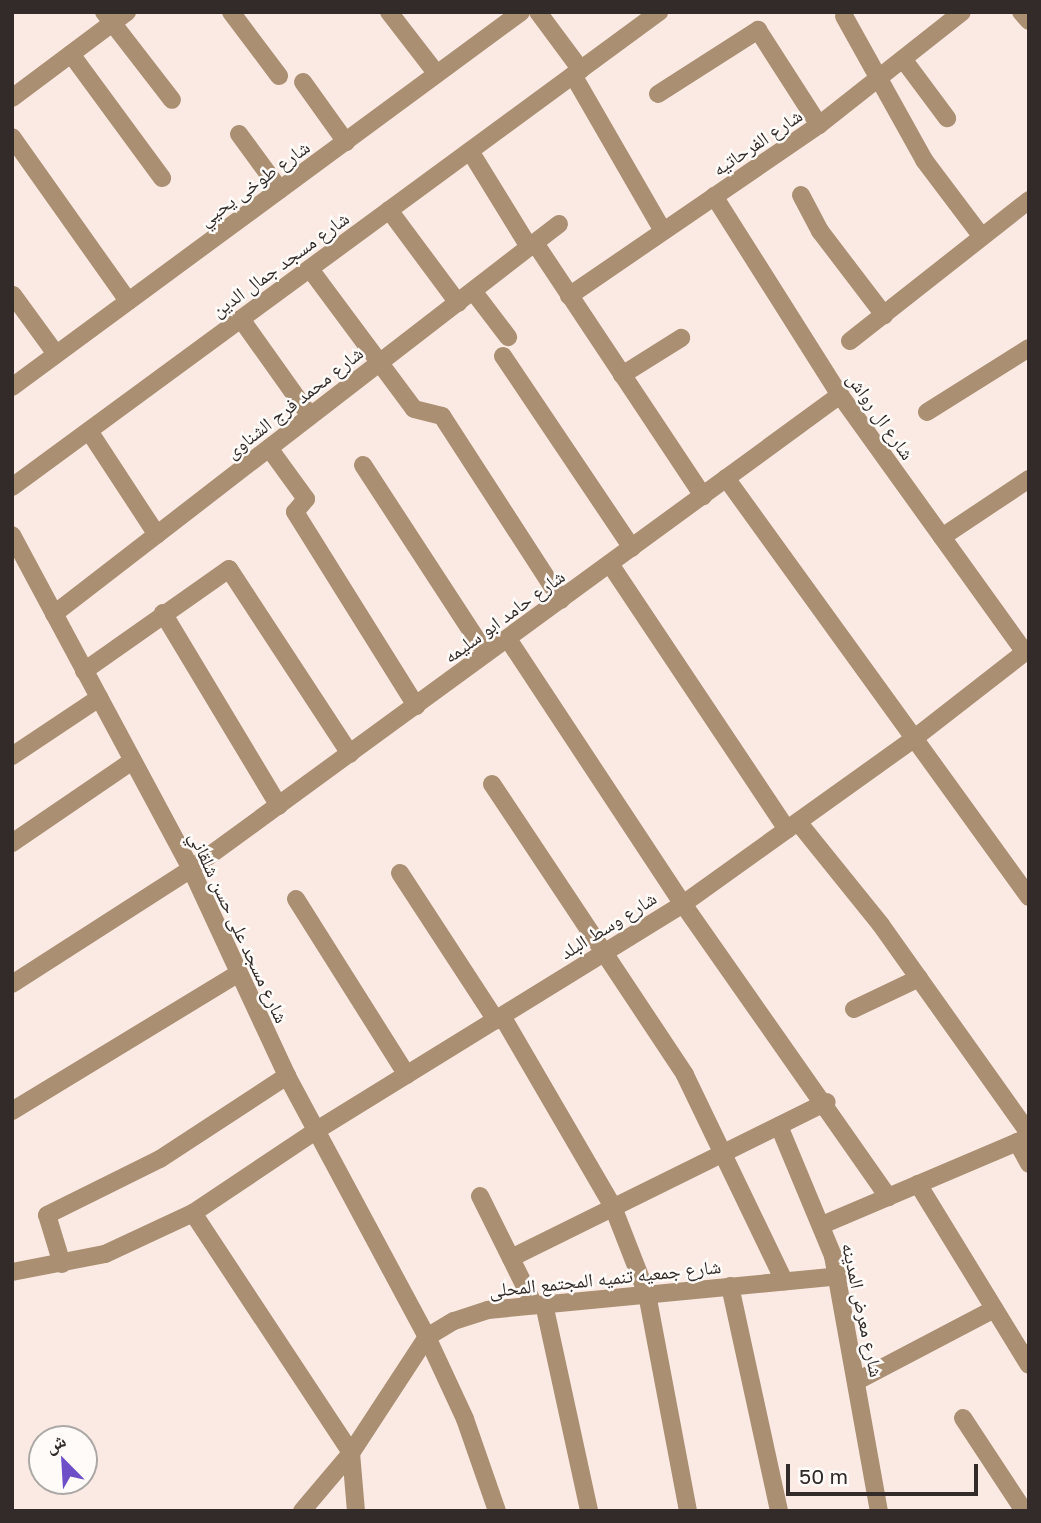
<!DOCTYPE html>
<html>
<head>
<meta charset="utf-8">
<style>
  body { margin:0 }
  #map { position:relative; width:1041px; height:1523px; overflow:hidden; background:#fbeae3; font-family:"Golos Text","Noto Naskh Arabic",sans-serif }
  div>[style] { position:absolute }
  .minor>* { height:18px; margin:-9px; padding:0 9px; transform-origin:9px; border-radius:9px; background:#ab8f73 }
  span { translate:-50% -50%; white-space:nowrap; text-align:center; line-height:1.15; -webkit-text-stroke:5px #fefbf9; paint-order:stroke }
  .street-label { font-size:19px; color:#322b29 }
  .frame { position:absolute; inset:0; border:14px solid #322b29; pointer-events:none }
  .north { position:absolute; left:28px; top:1425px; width:70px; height:70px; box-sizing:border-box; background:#fefbf9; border:2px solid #aca8a6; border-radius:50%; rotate:336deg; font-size:19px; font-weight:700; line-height:28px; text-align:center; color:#322b29 }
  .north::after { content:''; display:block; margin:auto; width:24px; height:32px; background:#6e4fc8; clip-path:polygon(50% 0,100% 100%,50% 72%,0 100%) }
  .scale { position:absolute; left:786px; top:1464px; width:192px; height:32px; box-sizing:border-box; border:4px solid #322b29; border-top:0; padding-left:9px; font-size:21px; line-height:24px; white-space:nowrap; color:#322b29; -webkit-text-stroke:5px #fefbf9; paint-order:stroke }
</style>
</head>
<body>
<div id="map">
  <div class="minor">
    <div style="left:104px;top:12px;width:111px;rotate:52.3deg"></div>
    <div style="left:231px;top:12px;width:80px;rotate:53.1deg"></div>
    <div style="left:389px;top:12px;width:78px;rotate:52.3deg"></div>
    <div style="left:538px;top:12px;width:72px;rotate:53.4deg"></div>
    <div style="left:1021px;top:12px;width:12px;rotate:48deg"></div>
    <div style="left:844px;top:16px;width:165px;rotate:60.9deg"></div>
    <div style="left:924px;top:160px;width:96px;rotate:53deg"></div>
    <div style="left:71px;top:54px;width:154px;rotate:53.7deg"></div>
    <div style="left:903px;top:59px;width:74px;rotate:53.3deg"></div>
    <div style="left:573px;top:75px;width:180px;rotate:60deg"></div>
    <div style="left:303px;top:82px;width:74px;rotate:54.4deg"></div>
    <div style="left:658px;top:94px;width:119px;rotate:-32.6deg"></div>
    <div style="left:758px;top:30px;width:113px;rotate:57.3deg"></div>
    <div style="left:12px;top:98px;width:144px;rotate:-36.8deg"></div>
    <div style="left:239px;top:134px;width:69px;rotate:53.8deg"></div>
    <div style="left:12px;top:137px;width:201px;rotate:54.7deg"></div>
    <div style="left:470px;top:151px;width:113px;rotate:58.4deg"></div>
    <div style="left:801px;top:195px;width:41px;rotate:62.2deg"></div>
    <div style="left:820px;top:231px;width:106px;rotate:52.7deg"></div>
    <div style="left:714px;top:196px;width:236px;rotate:57.7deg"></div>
    <div style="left:840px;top:395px;width:317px;rotate:54.3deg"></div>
    <div style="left:389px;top:210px;width:116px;rotate:53.4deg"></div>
    <div style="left:535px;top:243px;width:304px;rotate:56.4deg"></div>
    <div style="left:310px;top:269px;width:174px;rotate:53.4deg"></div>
    <div style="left:414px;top:409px;width:29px;rotate:14deg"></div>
    <div style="left:442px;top:416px;width:219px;rotate:57.1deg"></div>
    <div style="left:473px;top:291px;width:58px;rotate:52.7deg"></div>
    <div style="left:13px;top:295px;width:73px;rotate:53.9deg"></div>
    <div style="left:569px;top:296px;width:303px;rotate:-34.4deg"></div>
    <div style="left:819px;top:125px;width:182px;rotate:-38.3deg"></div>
    <div style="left:241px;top:319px;width:119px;rotate:54.6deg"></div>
    <div style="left:850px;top:341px;width:228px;rotate:-38.2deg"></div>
    <div style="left:503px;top:356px;width:231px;rotate:56.1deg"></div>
    <div style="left:622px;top:375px;width:70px;rotate:-32.1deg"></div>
    <div style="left:12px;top:387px;width:632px;rotate:-36.38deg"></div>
    <div style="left:927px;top:412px;width:120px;rotate:-32.1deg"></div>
    <div style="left:89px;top:431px;width:124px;rotate:56.8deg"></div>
    <div style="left:269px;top:448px;width:63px;rotate:54deg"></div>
    <div style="left:306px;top:499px;width:17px;rotate:130deg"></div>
    <div style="left:295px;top:512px;width:229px;rotate:58deg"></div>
    <div style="left:363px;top:465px;width:225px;rotate:56.9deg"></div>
    <div style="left:726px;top:478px;width:517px;rotate:54.13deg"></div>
    <div style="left:12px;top:487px;width:803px;rotate:-36.28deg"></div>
    <div style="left:12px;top:535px;width:379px;rotate:61.8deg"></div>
    <div style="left:191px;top:869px;width:228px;rotate:65.1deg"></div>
    <div style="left:287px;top:1076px;width:296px;rotate:61.8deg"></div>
    <div style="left:427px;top:1337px;width:90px;rotate:65.1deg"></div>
    <div style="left:465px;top:1419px;width:97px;rotate:70.8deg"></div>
    <div style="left:942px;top:537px;width:105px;rotate:-33.7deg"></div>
    <div style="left:610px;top:564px;width:319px;rotate:56.3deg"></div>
    <div style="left:163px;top:613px;width:225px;rotate:59deg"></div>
    <div style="left:54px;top:614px;width:638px;rotate:-37.68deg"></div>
    <div style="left:508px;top:639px;width:318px;rotate:56.6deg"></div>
    <div style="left:683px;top:904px;width:358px;rotate:55deg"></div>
    <div style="left:84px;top:671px;width:177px;rotate:-35.1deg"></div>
    <div style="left:229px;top:569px;width:221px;rotate:56.8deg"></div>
    <div style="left:12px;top:756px;width:105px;rotate:-33.7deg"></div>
    <div style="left:492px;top:784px;width:349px;rotate:56.4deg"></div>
    <div style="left:685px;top:1075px;width:229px;rotate:64.3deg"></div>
    <div style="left:798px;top:822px;width:132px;rotate:51.1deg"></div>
    <div style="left:881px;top:925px;width:255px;rotate:54.6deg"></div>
    <div style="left:12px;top:843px;width:145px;rotate:-34.3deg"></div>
    <div style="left:400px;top:873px;width:176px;rotate:56.9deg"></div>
    <div style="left:296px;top:899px;width:208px;rotate:57.8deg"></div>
    <div style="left:12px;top:984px;width:213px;rotate:-32.7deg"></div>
    <div style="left:191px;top:869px;width:804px;rotate:-36.14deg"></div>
    <div style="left:854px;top:1009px;width:72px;rotate:-25.5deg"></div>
    <div style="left:502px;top:1016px;width:221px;rotate:59.8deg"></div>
    <div style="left:613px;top:1207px;width:93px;rotate:68.7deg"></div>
    <div style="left:647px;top:1294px;width:221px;rotate:79.3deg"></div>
    <div style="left:12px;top:1111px;width:263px;rotate:-31.3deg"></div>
    <div style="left:779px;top:1126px;width:141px;rotate:67.4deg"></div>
    <div style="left:833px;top:1256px;width:259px;rotate:79.8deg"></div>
    <div style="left:1017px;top:1142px;width:25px;rotate:61deg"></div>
    <div style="left:918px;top:1184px;width:212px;rotate:58.5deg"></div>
    <div style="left:480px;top:1196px;width:122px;rotate:63.6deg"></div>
    <div style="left:193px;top:1213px;width:287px;rotate:56.6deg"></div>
    <div style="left:351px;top:1453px;width:58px;rotate:85.1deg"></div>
    <div style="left:822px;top:1225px;width:225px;rotate:-23deg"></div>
    <div style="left:511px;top:1258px;width:352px;rotate:-26.3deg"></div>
    <div style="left:62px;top:1264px;width:51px;rotate:-107deg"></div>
    <div style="left:47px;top:1215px;width:126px;rotate:-26.4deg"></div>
    <div style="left:160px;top:1159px;width:152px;rotate:-33.2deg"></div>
    <div style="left:12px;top:1272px;width:95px;rotate:-11deg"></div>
    <div style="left:105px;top:1254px;width:97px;rotate:-25deg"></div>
    <div style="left:193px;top:1213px;width:149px;rotate:-33.8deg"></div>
    <div style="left:317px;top:1130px;width:430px;rotate:-31.7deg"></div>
    <div style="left:683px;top:904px;width:282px;rotate:-35.6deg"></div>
    <div style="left:912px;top:740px;width:148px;rotate:-37.9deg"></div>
    <div style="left:730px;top:1286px;width:230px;rotate:77.7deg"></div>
    <div style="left:544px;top:1304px;width:212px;rotate:77.7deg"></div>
    <div style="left:857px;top:1381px;width:155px;rotate:-27.7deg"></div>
    <div style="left:963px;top:1418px;width:111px;rotate:56.7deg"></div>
    <div style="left:302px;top:1511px;width:76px;rotate:-49.8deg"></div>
    <div style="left:351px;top:1453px;width:139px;rotate:-56.8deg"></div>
    <div style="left:427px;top:1337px;width:31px;rotate:-31deg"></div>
    <div style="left:454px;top:1321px;width:36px;rotate:-18deg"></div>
    <div style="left:488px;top:1310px;width:352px;rotate:-5.5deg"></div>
  </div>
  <div class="street-label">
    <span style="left:757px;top:142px;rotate:-34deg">شارع الفرحاتيه</span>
    <span style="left:254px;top:183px;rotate:-36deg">شارع طوخى يحيي</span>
    <span style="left:280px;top:264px;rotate:-36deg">شارع مسجد جمال الدين</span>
    <span style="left:294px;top:402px;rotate:-38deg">شارع محمد فرج الشناوى</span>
    <span style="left:881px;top:416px;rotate:55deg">شارع ال رواش</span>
    <span style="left:504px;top:616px;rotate:-36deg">شارع حامد ابو سليمه</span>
    <span style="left:608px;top:925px;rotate:-32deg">شارع وسط البلد</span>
    <span style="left:239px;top:927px;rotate:65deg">شارع مسجد على حسن شلقاني</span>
    <span style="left:605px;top:1278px;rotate:-6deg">شارع جمعيه تنميه المجتمع المحلى</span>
    <span style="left:863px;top:1310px;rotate:78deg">شارع معرض المدينه</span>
  </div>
  <div class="frame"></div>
  <div class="north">ش</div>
  <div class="scale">50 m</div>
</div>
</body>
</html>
